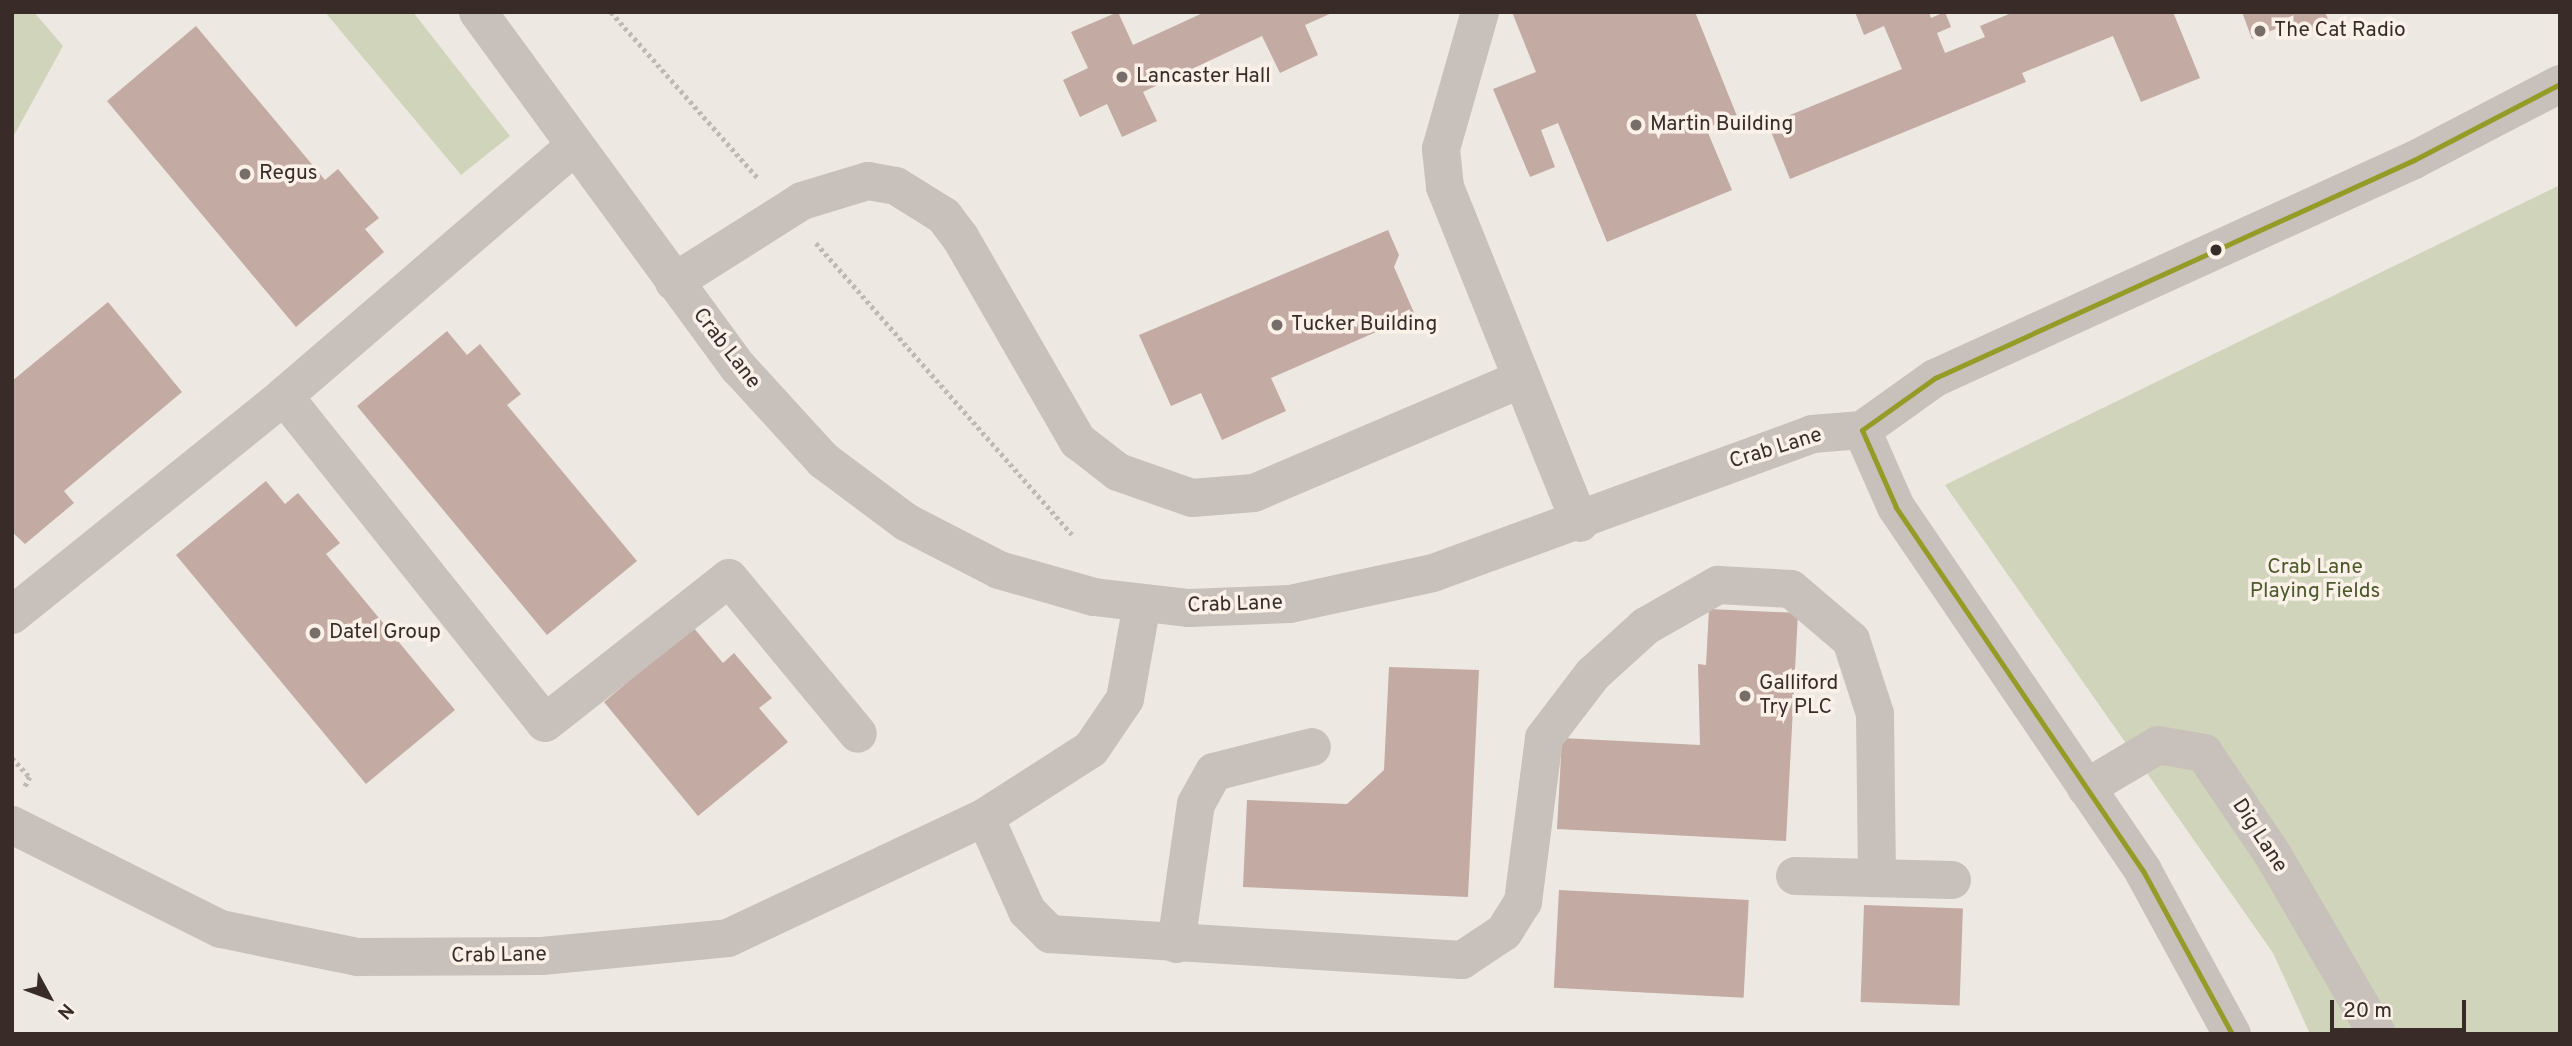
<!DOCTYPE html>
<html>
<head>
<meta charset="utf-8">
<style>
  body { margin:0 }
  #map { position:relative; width:2572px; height:1046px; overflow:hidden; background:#eee8e2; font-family:Overpass,sans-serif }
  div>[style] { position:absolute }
  .green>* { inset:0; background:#d0d4bb }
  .building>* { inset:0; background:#c3aaa2; transform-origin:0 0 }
  .path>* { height:4.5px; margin-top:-2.25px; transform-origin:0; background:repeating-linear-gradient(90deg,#c0b8b3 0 3.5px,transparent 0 7px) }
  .minor>* { height:38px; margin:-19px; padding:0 19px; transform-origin:19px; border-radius:19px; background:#c8c0ba }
  .bus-1>* { height:5px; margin:-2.5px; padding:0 2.5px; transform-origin:2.5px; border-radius:2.5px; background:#969a27 }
  .dots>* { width:19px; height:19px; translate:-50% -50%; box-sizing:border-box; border:4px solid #fbf1e9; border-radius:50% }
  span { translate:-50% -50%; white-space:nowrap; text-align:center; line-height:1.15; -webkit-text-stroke:7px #fbf1e9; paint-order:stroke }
  .poi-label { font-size:21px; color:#392c28 }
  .left { translate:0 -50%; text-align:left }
  .street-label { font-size:21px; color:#392c28 }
  .park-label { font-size:21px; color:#4a582a }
  .frame { position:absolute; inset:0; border:14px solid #392c28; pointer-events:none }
  .north { position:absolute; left:14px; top:962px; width:70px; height:70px; -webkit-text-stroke:5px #fbf1e9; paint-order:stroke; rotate:131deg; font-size:19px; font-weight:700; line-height:28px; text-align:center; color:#392c28 }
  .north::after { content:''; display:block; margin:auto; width:24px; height:32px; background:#392c28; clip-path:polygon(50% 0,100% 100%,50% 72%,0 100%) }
  .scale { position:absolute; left:2330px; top:1000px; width:136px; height:32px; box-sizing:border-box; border:4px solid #392c28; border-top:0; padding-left:9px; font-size:21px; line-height:24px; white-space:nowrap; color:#392c28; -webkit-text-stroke:5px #fbf1e9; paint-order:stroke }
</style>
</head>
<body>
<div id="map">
  <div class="green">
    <div style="clip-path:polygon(12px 12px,34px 12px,63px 46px,12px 139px)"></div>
    <div style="clip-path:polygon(325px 12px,413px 12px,510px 136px,461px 175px)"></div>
    <div style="clip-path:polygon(2560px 185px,2560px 1034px,2310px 1034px,2273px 953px,1945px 485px)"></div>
  </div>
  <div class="building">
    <div style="clip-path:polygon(1118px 12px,1133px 45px,1205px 12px,1334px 12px,1305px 25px,1318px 55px,1280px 73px,1262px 36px,1143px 92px,1157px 121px,1122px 137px,1107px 104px,1080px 117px,1063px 80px,1088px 68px,1071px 32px)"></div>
    <div style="clip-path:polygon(1512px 12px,1695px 12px,1737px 116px,1706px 128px,1732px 190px,1607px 242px,1558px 123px,1541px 130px,1555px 167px,1530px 177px,1493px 89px,1536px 72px)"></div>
    <div style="clip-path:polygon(1855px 12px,1929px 12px,1931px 18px,1945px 12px,1951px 27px,1937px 33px,1945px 53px,1985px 37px,1980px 26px,2014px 12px,2173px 12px,2200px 78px,2141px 102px,2113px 36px,2022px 73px,2026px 82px,1790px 179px,1768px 124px,1902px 69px,1884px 26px,1864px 35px)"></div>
    <div style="clip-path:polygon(2242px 12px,2325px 12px,2330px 24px,2296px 38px,2289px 23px,2252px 39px)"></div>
    <div style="clip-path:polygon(196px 26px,325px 180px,338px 169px,379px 218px,365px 229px,384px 252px,296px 327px,107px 101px)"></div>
    <div style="clip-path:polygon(1388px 230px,1399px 255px,1394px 267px,1415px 315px,1271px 378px,1286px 411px,1222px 440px,1201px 393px,1171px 406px,1139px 335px)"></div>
    <div style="clip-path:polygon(108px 302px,182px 392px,64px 491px,74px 503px,25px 544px,12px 532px,12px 381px)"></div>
    <div style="clip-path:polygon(447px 331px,467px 355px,480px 344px,521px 394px,507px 405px,637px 561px,547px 635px,357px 406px)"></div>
    <div style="clip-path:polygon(266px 481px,285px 504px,298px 493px,340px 543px,326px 554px,455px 710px,366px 784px,176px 555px)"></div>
    <div style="clip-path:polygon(1709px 609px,1798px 613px,1786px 841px,1557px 829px,1562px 738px,1700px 745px,1698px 664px,1706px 665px)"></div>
    <div style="clip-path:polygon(693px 627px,723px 663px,734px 653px,772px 698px,759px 708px,788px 742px,698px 816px,604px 702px)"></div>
    <div style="clip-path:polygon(1389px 667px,1479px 670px,1468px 897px,1243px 887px,1247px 800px,1347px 804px,1384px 770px)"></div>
    <div style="left:1559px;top:890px;width:190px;height:98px;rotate:3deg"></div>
    <div style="left:1864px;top:905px;width:99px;height:97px;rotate:2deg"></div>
  </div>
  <div class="path">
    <div style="left:611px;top:12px;width:223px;rotate:48.5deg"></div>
    <div style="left:816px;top:243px;width:388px;rotate:48.7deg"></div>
    <div style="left:12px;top:758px;width:26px;rotate:47deg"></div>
    <div style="left:30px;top:777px;width:11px;rotate:117deg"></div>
  </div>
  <div class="minor">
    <div style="left:478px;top:12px;width:441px;rotate:53.8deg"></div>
    <div style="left:739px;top:368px;width:125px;rotate:47.6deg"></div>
    <div style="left:823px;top:460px;width:104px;rotate:36.8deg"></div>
    <div style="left:906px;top:522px;width:105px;rotate:27.3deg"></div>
    <div style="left:999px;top:570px;width:99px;rotate:15.9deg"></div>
    <div style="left:1094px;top:597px;width:96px;rotate:6.6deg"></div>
    <div style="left:1189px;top:608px;width:101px;rotate:-2.3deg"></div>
    <div style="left:1290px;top:604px;width:146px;rotate:-12.2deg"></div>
    <div style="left:1433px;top:573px;width:404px;rotate:-20.1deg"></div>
    <div style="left:1812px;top:434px;width:50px;rotate:-4.6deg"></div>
    <div style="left:1862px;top:430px;width:90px;rotate:-35.5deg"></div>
    <div style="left:1935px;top:378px;width:526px;rotate:-24.47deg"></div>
    <div style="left:2414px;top:160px;width:165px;rotate:-27.5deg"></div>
    <div style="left:1480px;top:12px;width:142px;rotate:105.9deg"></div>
    <div style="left:1441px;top:149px;width:38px;rotate:84deg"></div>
    <div style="left:1445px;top:187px;width:362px;rotate:68.1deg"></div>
    <div style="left:674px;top:282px;width:151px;rotate:-32.3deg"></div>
    <div style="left:802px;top:201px;width:69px;rotate:-16.9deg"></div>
    <div style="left:868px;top:181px;width:28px;rotate:10deg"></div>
    <div style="left:896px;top:186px;width:57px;rotate:32deg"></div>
    <div style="left:944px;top:216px;width:26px;rotate:53deg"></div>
    <div style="left:960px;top:237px;width:236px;rotate:60deg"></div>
    <div style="left:1078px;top:441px;width:51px;rotate:37.8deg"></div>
    <div style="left:1118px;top:472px;width:78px;rotate:19.4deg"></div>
    <div style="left:1192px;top:498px;width:62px;rotate:-4.6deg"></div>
    <div style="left:1254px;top:493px;width:288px;rotate:-23.1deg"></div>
    <div style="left:284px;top:396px;width:418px;rotate:51.4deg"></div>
    <div style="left:545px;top:723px;width:234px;rotate:-38.2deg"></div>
    <div style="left:729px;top:578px;width:202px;rotate:50.4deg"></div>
    <div style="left:1862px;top:430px;width:84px;rotate:66.2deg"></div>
    <div style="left:1896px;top:507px;width:440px;rotate:55.8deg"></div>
    <div style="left:2143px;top:871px;width:186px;rotate:61.4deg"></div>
    <div style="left:12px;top:615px;width:349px;rotate:-38.8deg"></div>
    <div style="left:284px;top:396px;width:381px;rotate:-40.7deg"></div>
    <div style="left:2086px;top:788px;width:84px;rotate:-30.8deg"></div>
    <div style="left:2158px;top:745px;width:47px;rotate:9.9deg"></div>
    <div style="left:2204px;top:753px;width:123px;rotate:55.9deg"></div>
    <div style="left:2273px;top:855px;width:207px;rotate:59.8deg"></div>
    <div style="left:985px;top:817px;width:103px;rotate:65.9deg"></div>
    <div style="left:1027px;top:911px;width:33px;rotate:45deg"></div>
    <div style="left:1050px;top:934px;width:413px;rotate:3.6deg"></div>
    <div style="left:1462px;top:960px;width:50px;rotate:-33.7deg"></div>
    <div style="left:1504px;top:932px;width:36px;rotate:-58deg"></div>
    <div style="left:1523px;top:902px;width:165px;rotate:-82.7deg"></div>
    <div style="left:1544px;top:738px;width:81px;rotate:-52.6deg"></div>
    <div style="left:1593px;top:674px;width:72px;rotate:-42.2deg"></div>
    <div style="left:1646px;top:626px;width:83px;rotate:-29.7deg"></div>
    <div style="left:1718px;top:585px;width:73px;rotate:3.1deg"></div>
    <div style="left:1791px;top:589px;width:79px;rotate:40.4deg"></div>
    <div style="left:1851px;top:640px;width:78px;rotate:72deg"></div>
    <div style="left:1875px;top:714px;width:164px;rotate:89.3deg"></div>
    <div style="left:12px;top:825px;width:233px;rotate:26.5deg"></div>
    <div style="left:221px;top:929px;width:140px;rotate:11.6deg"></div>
    <div style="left:358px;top:957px;width:184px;rotate:-0.3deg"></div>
    <div style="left:542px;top:956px;width:187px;rotate:-5.5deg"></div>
    <div style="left:728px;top:938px;width:284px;rotate:-25.2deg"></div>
    <div style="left:985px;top:817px;width:126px;rotate:-32.7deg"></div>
    <div style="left:1091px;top:749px;width:60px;rotate:-55.8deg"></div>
    <div style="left:1125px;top:699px;width:97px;rotate:-79.9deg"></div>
    <div style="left:1795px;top:876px;width:157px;rotate:1.5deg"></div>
    <div style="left:1176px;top:944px;width:141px;rotate:-81.9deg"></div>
    <div style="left:1196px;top:804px;width:37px;rotate:-61deg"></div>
    <div style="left:1214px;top:772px;width:101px;rotate:-14.3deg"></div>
  </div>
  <div class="bus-1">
    <div style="left:2232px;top:1034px;width:186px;rotate:-118.6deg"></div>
    <div style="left:2143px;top:871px;width:440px;rotate:-124.2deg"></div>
    <div style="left:1896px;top:507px;width:84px;rotate:-113.8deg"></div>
    <div style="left:1862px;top:430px;width:90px;rotate:-35.5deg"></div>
    <div style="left:1935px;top:378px;width:526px;rotate:-24.47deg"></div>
    <div style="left:2414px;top:160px;width:165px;rotate:-27.5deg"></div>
  </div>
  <div class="dots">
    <div style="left:2260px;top:31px;background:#786e69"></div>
    <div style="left:1122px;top:77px;background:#786e69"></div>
    <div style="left:1636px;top:125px;background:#786e69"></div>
    <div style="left:245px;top:174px;background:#786e69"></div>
    <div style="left:2216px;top:250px;background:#392c28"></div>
    <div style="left:1277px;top:325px;background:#786e69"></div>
    <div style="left:315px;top:633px;background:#786e69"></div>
    <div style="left:1745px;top:696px;background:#786e69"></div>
  </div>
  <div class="poi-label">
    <span class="left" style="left:2274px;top:31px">The Cat Radio</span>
    <span class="left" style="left:1136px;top:77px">Lancaster Hall</span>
    <span class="left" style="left:1650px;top:125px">Martin Building</span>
    <span class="left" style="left:259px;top:174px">Regus</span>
    <span class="left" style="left:1291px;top:325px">Tucker Building</span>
    <span class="left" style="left:329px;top:633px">Datel Group</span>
    <span class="left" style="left:1759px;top:696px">Galliford<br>Try PLC</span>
  </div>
  <div class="street-label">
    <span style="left:726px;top:349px;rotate:52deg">Crab Lane</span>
    <span style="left:1776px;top:449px;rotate:-17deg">Crab Lane</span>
    <span style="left:1235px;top:605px;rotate:-2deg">Crab Lane</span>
    <span style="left:2259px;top:836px;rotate:57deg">Dig Lane</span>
    <span style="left:499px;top:956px;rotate:-1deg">Crab Lane</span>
  </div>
  <div class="park-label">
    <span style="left:2315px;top:580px">Crab Lane<br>Playing Fields</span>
  </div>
  <div class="frame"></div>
  <div class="north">N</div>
  <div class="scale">20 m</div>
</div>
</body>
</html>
